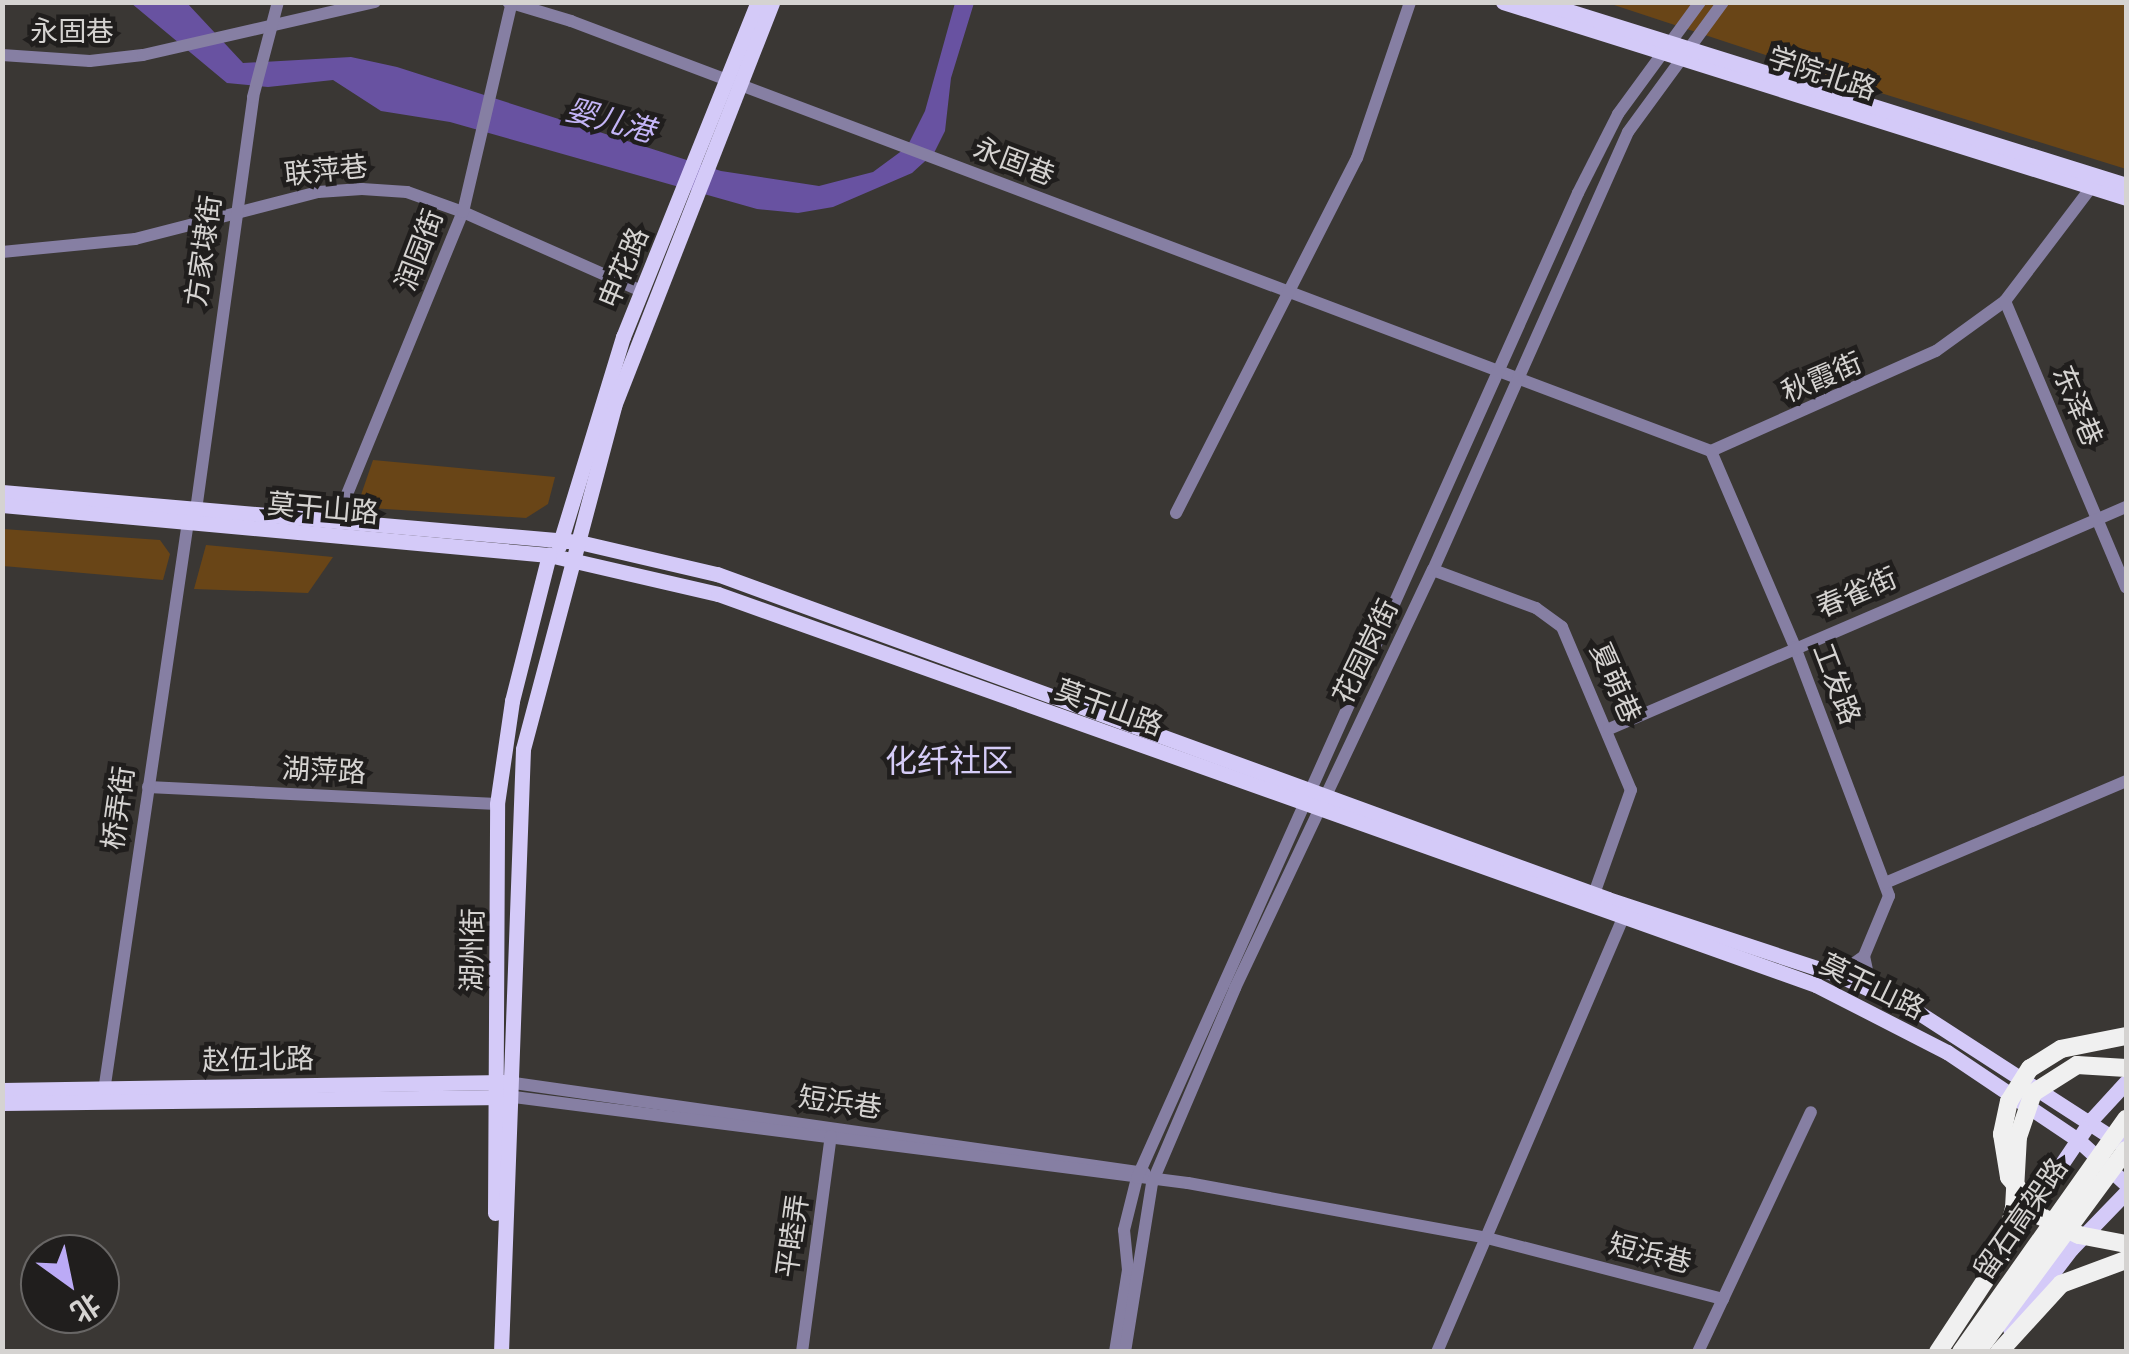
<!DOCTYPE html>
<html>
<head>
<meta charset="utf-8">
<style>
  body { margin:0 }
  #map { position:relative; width:2129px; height:1354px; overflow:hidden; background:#3a3734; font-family:"Roboto Serif","Noto Sans SC",serif }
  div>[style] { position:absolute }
  .green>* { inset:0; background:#694517 }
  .water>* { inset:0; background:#6852a1 }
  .minor>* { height:12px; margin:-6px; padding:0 6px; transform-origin:6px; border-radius:6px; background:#867fa3 }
  .major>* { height:15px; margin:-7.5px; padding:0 7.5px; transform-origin:7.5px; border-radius:7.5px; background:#d4caf8 }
  .highway>* { height:18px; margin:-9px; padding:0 9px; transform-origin:9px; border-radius:9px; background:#f0f0f0 }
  span { translate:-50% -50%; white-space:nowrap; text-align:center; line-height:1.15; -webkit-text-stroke:9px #201e1d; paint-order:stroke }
  .street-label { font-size:28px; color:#d5d3d1 }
  .water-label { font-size:30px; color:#c4b5f7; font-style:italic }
  .quarter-label { font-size:32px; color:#d5ccf7 }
  .frame { position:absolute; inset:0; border:5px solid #d5d3d1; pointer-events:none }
  .north { position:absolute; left:20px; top:1234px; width:100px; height:100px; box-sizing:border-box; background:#201e1d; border:2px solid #686665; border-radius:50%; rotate:147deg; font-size:28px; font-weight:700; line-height:40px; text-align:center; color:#d5d3d1 }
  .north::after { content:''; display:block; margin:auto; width:35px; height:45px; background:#bbaaf6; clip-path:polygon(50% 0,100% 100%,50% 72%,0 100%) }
</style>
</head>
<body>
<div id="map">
  <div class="green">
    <div style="clip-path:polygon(1608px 3px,2126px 3px,2126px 169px,1884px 94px)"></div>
    <div style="clip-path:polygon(373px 460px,555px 477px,548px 504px,526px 518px,370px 508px,360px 498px)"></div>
    <div style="clip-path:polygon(3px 529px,160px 540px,170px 554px,163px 580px,3px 566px)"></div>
    <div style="clip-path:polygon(206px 545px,333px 557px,308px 593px,194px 589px)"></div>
  </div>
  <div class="water">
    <div style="clip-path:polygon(131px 3px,187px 3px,243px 63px,351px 57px,397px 67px,721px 171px,819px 186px,873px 172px,907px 147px,925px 111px,955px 3px,974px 3px,951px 78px,945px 131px,934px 153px,912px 173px,833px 207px,798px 213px,757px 209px,450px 122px,381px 111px,333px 80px,268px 87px,227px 83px)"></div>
  </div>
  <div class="minor">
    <div style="left:508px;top:2px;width:66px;rotate:16.8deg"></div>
    <div style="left:571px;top:21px;width:1218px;rotate:20.67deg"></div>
    <div style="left:1711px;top:451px;width:246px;rotate:-24deg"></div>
    <div style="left:1936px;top:351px;width:85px;rotate:-35.9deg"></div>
    <div style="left:2005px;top:301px;width:152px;rotate:-52.8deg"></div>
    <div style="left:2px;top:55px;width:88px;rotate:3.9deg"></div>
    <div style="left:90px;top:61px;width:53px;rotate:-6.5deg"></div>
    <div style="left:143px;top:55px;width:238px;rotate:-12.9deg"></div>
    <div style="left:2px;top:252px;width:134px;rotate:-5.6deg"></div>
    <div style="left:135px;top:239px;width:189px;rotate:-14.4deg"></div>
    <div style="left:318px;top:192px;width:44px;rotate:-3.9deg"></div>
    <div style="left:362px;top:189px;width:45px;rotate:3.8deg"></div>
    <div style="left:407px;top:192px;width:59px;rotate:19.7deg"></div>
    <div style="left:463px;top:212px;width:195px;rotate:23.9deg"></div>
    <div style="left:2005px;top:301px;width:311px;rotate:67.1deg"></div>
    <div style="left:1711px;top:451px;width:213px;rotate:66.8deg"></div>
    <div style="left:1795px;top:647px;width:266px;rotate:69.3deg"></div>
    <div style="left:1889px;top:896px;width:65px;rotate:112.6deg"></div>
    <div style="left:1864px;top:956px;width:32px;rotate:144deg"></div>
    <div style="left:196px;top:510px;width:417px;rotate:-82.1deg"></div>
    <div style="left:253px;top:97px;width:98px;rotate:-75.3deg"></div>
    <div style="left:1176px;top:513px;width:398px;rotate:-63deg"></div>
    <div style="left:1357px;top:158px;width:165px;rotate:-71.2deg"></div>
    <div style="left:326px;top:519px;width:23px;rotate:-41deg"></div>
    <div style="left:343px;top:504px;width:316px;rotate:-67.7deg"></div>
    <div style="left:463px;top:212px;width:216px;rotate:-76.9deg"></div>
    <div style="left:1433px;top:570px;width:110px;rotate:20.3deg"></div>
    <div style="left:1536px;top:608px;width:32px;rotate:36deg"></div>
    <div style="left:1562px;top:627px;width:177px;rotate:67.1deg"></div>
    <div style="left:1631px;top:790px;width:110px;rotate:109.6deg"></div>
    <div style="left:1609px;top:729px;width:563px;rotate:-23.24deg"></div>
    <div style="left:148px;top:787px;width:349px;rotate:2.8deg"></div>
    <div style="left:1885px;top:883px;width:262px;rotate:-22.9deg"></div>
    <div style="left:1864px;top:956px;width:35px;rotate:78deg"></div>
    <div style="left:514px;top:1083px;width:637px;rotate:8.12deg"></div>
    <div style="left:514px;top:1097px;width:679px;rotate:7.27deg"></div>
    <div style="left:1188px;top:1183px;width:304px;rotate:10.4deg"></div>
    <div style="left:1487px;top:1238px;width:244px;rotate:14.5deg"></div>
    <div style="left:103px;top:1098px;width:582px;rotate:-81.61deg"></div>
    <div style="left:802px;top:1352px;width:218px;rotate:-82.4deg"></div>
    <div style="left:1115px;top:1352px;width:83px;rotate:-81deg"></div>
    <div style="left:1128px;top:1270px;width:40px;rotate:-95.7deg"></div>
    <div style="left:1124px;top:1230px;width:54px;rotate:-76deg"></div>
    <div style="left:1137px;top:1178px;width:1079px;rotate:-65.88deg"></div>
    <div style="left:1578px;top:193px;width:89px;rotate:-63.1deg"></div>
    <div style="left:1618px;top:114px;width:139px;rotate:-53.8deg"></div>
    <div style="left:1125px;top:1352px;width:171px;rotate:-80.9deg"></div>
    <div style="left:1152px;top:1183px;width:212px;rotate:-66.9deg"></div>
    <div style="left:1235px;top:988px;width:463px;rotate:-64.7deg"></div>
    <div style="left:1433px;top:570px;width:479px;rotate:-66deg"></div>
    <div style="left:1628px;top:132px;width:161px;rotate:-53.8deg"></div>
    <div style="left:1437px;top:1352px;width:474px;rotate:-66.8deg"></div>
    <div style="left:1698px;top:1352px;width:265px;rotate:-64.8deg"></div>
  </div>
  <div class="major">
    <div style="left:1503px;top:2px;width:653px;rotate:17.46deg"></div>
    <div style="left:1540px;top:2px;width:614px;rotate:17.34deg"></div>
    <div style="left:2px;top:492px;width:579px;rotate:4.95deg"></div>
    <div style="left:579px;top:542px;width:142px;rotate:13.1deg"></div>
    <div style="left:717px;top:574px;width:948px;rotate:20.04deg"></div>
    <div style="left:1608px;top:899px;width:242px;rotate:18.3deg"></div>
    <div style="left:1838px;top:975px;width:82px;rotate:24.4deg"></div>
    <div style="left:1913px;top:1009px;width:247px;rotate:32.9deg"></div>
    <div style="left:2px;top:505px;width:549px;rotate:5.22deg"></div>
    <div style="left:549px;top:555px;width:173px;rotate:13deg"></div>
    <div style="left:718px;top:594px;width:1166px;rotate:19.6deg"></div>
    <div style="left:1816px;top:985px;width:147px;rotate:27.1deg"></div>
    <div style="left:1947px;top:1052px;width:158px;rotate:33.9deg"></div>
    <div style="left:2078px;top:1140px;width:65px;rotate:42.5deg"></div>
    <div style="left:559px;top:546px;width:219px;rotate:-73deg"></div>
    <div style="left:623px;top:337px;width:361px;rotate:-68.1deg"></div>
    <div style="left:2px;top:1090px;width:501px;rotate:-0.91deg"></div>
    <div style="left:2px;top:1103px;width:503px;rotate:-0.68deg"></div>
    <div style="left:495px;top:1213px;width:409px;rotate:-89.7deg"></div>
    <div style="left:497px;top:804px;width:104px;rotate:-81.7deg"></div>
    <div style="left:512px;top:701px;width:151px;rotate:-75.8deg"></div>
    <div style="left:2008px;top:1243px;width:150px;rotate:-55.9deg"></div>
    <div style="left:2092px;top:1119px;width:50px;rotate:-47.4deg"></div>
    <div style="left:2010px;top:1329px;width:101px;rotate:-52.7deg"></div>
    <div style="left:2071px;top:1249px;width:79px;rotate:-46deg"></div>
    <div style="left:501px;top:1352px;width:603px;rotate:-87.91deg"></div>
    <div style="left:523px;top:749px;width:355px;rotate:-75.1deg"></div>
    <div style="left:614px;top:406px;width:434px;rotate:-68.6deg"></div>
  </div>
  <div class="highway">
    <div style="left:2126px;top:1036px;width:66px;rotate:168.7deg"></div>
    <div style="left:2061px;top:1049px;width:36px;rotate:148deg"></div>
    <div style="left:2030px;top:1068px;width:39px;rotate:122deg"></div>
    <div style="left:2009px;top:1101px;width:34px;rotate:102deg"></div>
    <div style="left:2002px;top:1134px;width:44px;rotate:80.8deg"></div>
    <div style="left:2009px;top:1177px;width:50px;rotate:51.5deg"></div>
    <div style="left:2040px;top:1216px;width:43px;rotate:26deg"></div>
    <div style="left:2079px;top:1235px;width:48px;rotate:10.8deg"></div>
    <div style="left:1938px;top:1352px;width:116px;rotate:-56.6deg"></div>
    <div style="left:2002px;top:1255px;width:49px;rotate:-75.7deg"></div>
    <div style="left:2014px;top:1208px;width:71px;rotate:-86.8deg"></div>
    <div style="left:2018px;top:1137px;width:46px;rotate:-71.2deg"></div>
    <div style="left:2033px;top:1093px;width:52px;rotate:-32.5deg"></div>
    <div style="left:2077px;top:1065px;width:49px;rotate:3.5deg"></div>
    <div style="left:1961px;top:1352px;width:286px;rotate:-54.7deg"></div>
    <div style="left:1977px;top:1352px;width:251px;rotate:-53.6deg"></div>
    <div style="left:1999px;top:1352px;width:92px;rotate:-47.6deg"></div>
    <div style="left:2061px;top:1284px;width:69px;rotate:-20.3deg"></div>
  </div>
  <div class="street-label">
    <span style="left:72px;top:32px">永固巷</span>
    <span style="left:1822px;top:74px;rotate:18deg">学院北路</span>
    <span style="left:1014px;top:162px;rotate:21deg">永固巷</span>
    <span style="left:326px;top:171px;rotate:-6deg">联萍巷</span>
    <span style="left:420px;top:250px;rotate:-69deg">润园街</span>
    <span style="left:204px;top:251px;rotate:-82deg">方家埭街</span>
    <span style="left:624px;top:268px;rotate:-67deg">申花路</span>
    <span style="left:1822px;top:378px;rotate:-23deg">秋霞街</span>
    <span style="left:2077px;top:406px;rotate:67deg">东泽巷</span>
    <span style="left:323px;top:509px;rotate:5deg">莫干山路</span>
    <span style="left:1857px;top:593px;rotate:-23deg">春雀街</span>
    <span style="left:1366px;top:652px;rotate:-64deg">花园岗街</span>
    <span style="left:1615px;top:683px;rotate:66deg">夏萌巷</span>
    <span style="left:1836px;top:684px;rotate:69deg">工发路</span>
    <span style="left:1109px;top:708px;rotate:20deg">莫干山路</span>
    <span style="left:324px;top:771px;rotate:3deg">湖萍路</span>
    <span style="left:119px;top:808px;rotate:-82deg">桥弄街</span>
    <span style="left:473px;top:950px;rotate:-89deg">湖州街</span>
    <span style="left:1872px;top:987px;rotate:26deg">莫干山路</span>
    <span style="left:258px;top:1060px;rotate:-1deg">赵伍北路</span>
    <span style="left:840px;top:1103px;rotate:8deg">短浜巷</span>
    <span style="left:2021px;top:1219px;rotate:-55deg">留石高架路</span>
    <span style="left:793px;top:1236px;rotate:-82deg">平睦弄</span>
    <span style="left:1650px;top:1254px;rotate:14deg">短浜巷</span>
  </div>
  <div class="water-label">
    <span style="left:610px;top:121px;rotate:15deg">婴儿港</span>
  </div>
  <div class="quarter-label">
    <span style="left:949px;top:761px">化纤社区</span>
  </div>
  <div class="frame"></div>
  <div class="north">北</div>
</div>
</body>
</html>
